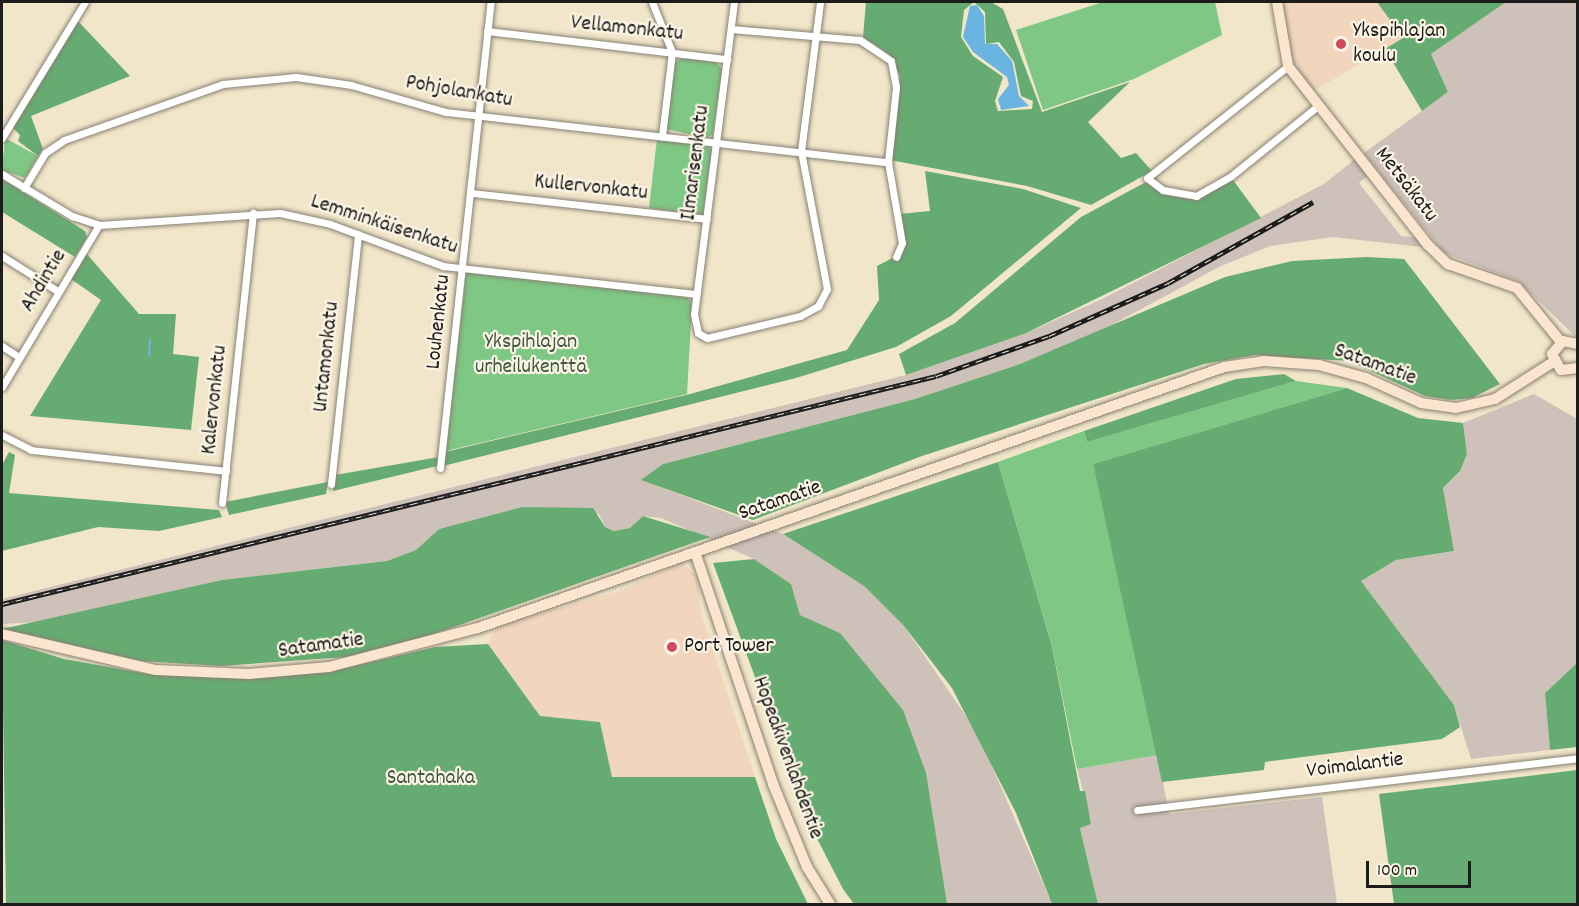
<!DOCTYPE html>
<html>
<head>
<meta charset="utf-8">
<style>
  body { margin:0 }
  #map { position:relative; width:1579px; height:906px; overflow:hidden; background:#f2e6ca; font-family:Dekko,sans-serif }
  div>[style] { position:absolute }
  .built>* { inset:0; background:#f1d5bd }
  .industrial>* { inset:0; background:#cec1ba }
  .green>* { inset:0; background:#7ec784 }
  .forest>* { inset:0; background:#66ac72 }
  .water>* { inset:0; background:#69b4e1 }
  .stream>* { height:2px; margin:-1px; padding:0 1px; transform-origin:1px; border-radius:1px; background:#69b4e1 }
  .roads { filter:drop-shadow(0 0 2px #878173) drop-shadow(0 0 2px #878173) }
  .street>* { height:7px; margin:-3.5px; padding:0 3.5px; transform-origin:3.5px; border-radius:3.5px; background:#fff }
  .secondary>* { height:10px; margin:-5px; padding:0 5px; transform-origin:5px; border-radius:5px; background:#fce5cf }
  .rail>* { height:4.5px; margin-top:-2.25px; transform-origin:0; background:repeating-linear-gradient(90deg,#fcf5e5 0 7px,#1c1c1c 0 14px); box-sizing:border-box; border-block:2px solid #1c1c1c }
  .dots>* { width:16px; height:16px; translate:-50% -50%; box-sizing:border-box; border:3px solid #fcf5e5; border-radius:50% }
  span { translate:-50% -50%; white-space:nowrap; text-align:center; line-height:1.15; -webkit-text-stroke:4.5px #fcf5e5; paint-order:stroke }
  .street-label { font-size:22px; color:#1c1c1c }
  .poi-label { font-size:22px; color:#1c1c1c }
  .left { translate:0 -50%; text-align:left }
  .park-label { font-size:22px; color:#3e5840 }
  .frame { position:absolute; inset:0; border:3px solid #1c1c1c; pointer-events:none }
  .scale { position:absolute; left:1366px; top:861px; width:105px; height:27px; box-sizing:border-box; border:3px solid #1c1c1c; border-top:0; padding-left:8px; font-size:18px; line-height:21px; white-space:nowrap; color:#1c1c1c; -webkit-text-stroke:4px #fcf5e5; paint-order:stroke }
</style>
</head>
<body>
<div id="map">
  <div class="built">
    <div style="clip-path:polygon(1284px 2px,1377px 2px,1403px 38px,1312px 92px,1289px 56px)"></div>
    <div style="clip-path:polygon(682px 562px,698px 578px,701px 613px,755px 777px,612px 777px,600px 722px,540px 716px,488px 644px,497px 626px,619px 591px)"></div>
  </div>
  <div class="industrial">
    <div style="clip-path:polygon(1506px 2px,1577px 2px,1577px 338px,1518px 281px,1444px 253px,1364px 153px,1448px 92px,1431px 54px)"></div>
    <div style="clip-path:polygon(1359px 156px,1371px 173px,1359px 183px,1401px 236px,1422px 238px,1430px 248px,1333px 237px,1270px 246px,1219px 267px,1093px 335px,1020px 364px,915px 399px,663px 464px,642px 480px,783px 534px,864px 586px,904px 626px,977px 732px,1052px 904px,947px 904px,840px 633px,800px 615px,791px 584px,754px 559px,661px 518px,643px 516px,630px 528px,615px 531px,605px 527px,599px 514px,522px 507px,439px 529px,416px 550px,387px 561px,222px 580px,54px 621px,2px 624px,2px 599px,906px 375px,1024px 334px,1102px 299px,1324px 184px)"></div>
    <div style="clip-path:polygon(1534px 394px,1577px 419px,1577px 663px,1545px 693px,1550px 750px,1471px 759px,1454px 705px,1361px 581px,1396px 560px,1454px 551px,1443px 488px,1460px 471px,1467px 454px,1463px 423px)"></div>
    <div style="clip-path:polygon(1158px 755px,1169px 814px,1322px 797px,1337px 904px,1098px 904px,1080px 827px,1091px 824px,1090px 817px,1077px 769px)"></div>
  </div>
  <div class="green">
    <div style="clip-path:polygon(1103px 2px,1215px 2px,1222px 35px,1134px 79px,1043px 110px,1016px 30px)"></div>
    <div style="clip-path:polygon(684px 57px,716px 62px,722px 69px,713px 134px,707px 138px,666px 129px,673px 64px)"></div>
    <div style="clip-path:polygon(5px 138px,38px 156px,25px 178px,2px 170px)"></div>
    <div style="clip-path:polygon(657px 139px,706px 145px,712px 150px,703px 215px,649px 208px)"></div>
    <div style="clip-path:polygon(466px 272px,687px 297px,692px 303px,687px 394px,446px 451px)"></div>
    <div style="clip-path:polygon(1296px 381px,1347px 388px,1093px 464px,1158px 755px,1077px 769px,1052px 645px,998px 462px,1084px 431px,1087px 442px)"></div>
  </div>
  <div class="forest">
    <div style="clip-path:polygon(evenodd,866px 2px,991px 2px,1003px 9px,1042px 112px,1130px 82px,1088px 122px,1121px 158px,1136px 153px,1152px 171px,1091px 205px,1027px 186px,890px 160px,900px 76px,890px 55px,863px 37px,866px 2px,974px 2px,985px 12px,986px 44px,999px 42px,1014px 62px,1021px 96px,1033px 101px,1032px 109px,998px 111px,995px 101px,1003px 77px,973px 56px,961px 37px,964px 10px,974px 2px)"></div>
    <div style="clip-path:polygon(1377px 2px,1506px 2px,1431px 54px,1448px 92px,1422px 111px,1385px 49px,1403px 38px)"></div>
    <div style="clip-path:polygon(76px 19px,130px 76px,31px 116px,43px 149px,38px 156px,18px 141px,20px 135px,12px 127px)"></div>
    <div style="clip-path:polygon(925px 171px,1023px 189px,1081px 208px,951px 316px,896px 347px,796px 378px,443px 466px,445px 452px,690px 394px,847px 350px,879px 300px,877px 266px,902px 253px,899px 214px,930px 211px)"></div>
    <div style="clip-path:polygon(2px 179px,85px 231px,87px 237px,75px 257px,2px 212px)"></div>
    <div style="clip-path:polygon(1233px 180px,1261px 218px,1024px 334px,906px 375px,899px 354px,955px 323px,1081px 217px,1146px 182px,1161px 194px,1195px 200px)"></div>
    <div style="clip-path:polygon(86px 253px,139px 314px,176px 314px,173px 354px,199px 357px,191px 430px,30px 416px,101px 300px,71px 279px)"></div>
    <div style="clip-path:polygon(1367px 257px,1404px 259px,1500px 384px,1472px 398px,1451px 400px,1425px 396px,1349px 361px,1255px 355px,1204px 364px,922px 456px,753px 520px,641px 480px,663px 464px,915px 399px,1020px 364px,1225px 277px,1292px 261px)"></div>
    <div style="clip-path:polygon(1284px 374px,1296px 381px,1087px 442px,1084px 431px,1236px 379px)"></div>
    <div style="clip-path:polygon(1347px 388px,1418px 418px,1463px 423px,1467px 454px,1460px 471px,1443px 488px,1454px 551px,1396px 560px,1361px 581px,1454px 705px,1460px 727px,1442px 739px,1265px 762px,1264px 770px,1162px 782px,1093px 464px)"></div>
    <div style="clip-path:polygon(9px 452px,15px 455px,9px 493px,219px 510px,222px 517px,159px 531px,98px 527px,2px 551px,2px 465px)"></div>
    <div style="clip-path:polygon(439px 457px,437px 466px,333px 491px,335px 475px)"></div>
    <div style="clip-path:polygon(998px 462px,1052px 646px,1080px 791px,1085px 791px,1091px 824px,1080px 828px,1098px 904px,1052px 904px,1016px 813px,952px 688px,904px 626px,864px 586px,783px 534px)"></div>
    <div style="clip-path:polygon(328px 482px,326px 494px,229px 515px,225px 502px)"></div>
    <div style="clip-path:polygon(522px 507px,593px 508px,605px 527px,614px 531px,630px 528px,643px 516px,710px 537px,431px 635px,346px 657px,221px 666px,141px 661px,2px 629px,222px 580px,387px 561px,416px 550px,439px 529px)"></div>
    <div style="clip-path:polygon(754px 559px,791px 584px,800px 615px,840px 633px,903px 710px,926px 773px,947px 904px,854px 904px,843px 889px,808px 821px,713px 563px)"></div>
    <div style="clip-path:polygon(2px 640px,64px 659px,148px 674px,221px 678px,346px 668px,435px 647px,488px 644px,540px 716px,600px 722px,612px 777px,755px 777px,776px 839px,808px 904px,6px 904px)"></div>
    <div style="clip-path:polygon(1577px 663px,1577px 747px,1550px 750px,1545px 693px)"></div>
    <div style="clip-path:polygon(1577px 770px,1577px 904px,1394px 904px,1379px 794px)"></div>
  </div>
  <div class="water">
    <div style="clip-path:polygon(977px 5px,984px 16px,985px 44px,997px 44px,1012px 61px,1019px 96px,1029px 106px,1001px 110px,998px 99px,1009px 85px,1007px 77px,973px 52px,963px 37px,970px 6px)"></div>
  </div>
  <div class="stream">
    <div style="left:149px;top:356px;width:17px;rotate:-87deg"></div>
  </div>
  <div class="roads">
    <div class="street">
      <div style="left:652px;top:2px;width:54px;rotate:68.2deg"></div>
      <div style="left:672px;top:52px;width:85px;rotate:96.8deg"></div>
      <div style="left:734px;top:2px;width:315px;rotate:97.3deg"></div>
      <div style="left:694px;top:314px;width:19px;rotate:78deg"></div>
      <div style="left:698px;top:333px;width:10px;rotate:29deg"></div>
      <div style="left:707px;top:338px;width:96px;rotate:-13.3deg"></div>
      <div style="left:800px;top:316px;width:21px;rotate:-29deg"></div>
      <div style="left:818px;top:306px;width:19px;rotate:-62deg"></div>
      <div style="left:827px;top:289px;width:140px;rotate:-100.7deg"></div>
      <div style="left:801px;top:151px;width:150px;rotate:-82.7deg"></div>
      <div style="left:731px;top:29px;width:129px;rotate:4.9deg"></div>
      <div style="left:860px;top:40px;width:37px;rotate:34deg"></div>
      <div style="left:891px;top:61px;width:26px;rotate:79deg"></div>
      <div style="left:896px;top:87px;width:75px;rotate:96.1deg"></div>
      <div style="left:888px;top:162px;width:82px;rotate:80.2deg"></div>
      <div style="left:902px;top:243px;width:15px;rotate:113deg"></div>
      <div style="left:487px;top:31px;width:242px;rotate:6.7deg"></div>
      <div style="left:1288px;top:66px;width:180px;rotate:141.5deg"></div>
      <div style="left:1147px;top:178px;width:20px;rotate:37deg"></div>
      <div style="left:1163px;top:190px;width:34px;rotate:10deg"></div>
      <div style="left:1196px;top:196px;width:40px;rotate:-29.7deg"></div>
      <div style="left:1231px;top:176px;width:113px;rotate:-38.9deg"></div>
      <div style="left:2px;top:138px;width:159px;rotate:-58.6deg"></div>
      <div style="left:2px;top:174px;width:82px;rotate:31deg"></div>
      <div style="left:72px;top:216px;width:28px;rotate:18deg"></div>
      <div style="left:99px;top:225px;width:181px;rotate:-3.8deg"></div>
      <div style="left:280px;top:213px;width:51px;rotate:12.4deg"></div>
      <div style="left:330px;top:224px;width:121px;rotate:20.4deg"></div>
      <div style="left:443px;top:266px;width:255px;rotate:6.3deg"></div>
      <div style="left:24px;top:188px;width:41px;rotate:-59deg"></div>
      <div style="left:45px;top:153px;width:23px;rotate:-34deg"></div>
      <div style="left:64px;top:140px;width:169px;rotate:-19.4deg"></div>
      <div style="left:223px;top:84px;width:73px;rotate:-5.5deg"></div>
      <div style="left:296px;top:77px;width:56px;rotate:8.3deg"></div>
      <div style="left:351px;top:85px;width:99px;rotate:15.9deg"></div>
      <div style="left:446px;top:112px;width:445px;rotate:6.5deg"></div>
      <div style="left:472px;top:193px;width:236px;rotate:6.3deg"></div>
      <div style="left:2px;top:256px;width:67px;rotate:32.3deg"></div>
      <div style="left:2px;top:346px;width:20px;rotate:33deg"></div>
      <div style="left:2px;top:387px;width:189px;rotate:-59.1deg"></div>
      <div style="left:2px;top:435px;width:33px;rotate:27deg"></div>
      <div style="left:31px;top:450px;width:196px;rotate:6.1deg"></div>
      <div style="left:440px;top:468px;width:469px;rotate:-83.8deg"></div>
      <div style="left:331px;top:484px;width:251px;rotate:-83.8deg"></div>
      <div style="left:222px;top:503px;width:292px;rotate:-83.9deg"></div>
      <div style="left:1137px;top:810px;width:444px;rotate:-6.7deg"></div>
    </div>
    <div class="secondary">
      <div style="left:1277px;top:2px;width:65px;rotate:80.2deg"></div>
      <div style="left:1288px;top:66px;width:227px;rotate:52deg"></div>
      <div style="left:1428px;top:245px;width:28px;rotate:44deg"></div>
      <div style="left:1448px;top:264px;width:73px;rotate:19.2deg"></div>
      <div style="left:1517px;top:288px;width:70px;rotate:50.8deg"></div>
      <div style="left:1578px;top:344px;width:15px;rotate:-169deg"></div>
      <div style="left:1563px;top:341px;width:17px;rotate:130deg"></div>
      <div style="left:1552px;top:354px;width:18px;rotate:61deg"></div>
      <div style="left:1561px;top:370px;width:17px;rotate:-7deg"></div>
      <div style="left:695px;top:552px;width:245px;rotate:71.4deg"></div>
      <div style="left:773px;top:784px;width:90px;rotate:67.7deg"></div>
      <div style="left:807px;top:867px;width:44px;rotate:58.1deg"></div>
      <div style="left:2px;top:634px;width:158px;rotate:13.2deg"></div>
      <div style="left:156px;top:670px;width:93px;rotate:2.5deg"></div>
      <div style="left:249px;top:674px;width:80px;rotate:-5deg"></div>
      <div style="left:329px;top:667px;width:154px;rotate:-14.7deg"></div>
      <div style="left:478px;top:628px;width:790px;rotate:-19.28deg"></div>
      <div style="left:1224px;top:367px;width:40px;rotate:-8.5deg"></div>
      <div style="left:1264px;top:361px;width:55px;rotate:4.2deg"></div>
      <div style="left:1319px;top:365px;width:49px;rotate:15.5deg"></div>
      <div style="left:1366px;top:378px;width:60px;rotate:24.4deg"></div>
      <div style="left:1421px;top:403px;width:35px;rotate:8deg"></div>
      <div style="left:1456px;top:408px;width:40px;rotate:-13deg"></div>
      <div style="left:1495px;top:399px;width:69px;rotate:-32.5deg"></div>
    </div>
  </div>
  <div class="rail">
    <div style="left:2px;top:604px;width:961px;rotate:-13.72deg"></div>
    <div style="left:936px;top:376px;width:120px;rotate:-19.5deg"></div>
    <div style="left:1049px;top:336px;width:130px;rotate:-24deg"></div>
    <div style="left:1168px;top:283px;width:166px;rotate:-29.2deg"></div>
  </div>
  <div class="dots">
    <div style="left:1341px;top:44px;background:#d1495b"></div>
    <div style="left:672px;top:647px;background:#d1495b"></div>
  </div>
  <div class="street-label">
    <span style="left:627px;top:29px;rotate:6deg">Vellamonkatu</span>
    <span style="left:459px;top:92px;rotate:10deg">Pohjolankatu</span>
    <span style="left:696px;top:163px;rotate:-83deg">Ilmarisenkatu</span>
    <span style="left:1406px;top:185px;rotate:52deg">Metsäkatu</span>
    <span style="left:591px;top:188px;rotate:6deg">Kullervonkatu</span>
    <span style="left:384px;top:225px;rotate:18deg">Lemminkäisenkatu</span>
    <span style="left:44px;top:281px;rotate:-59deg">Ahdintie</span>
    <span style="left:439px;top:322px;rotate:-84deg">Louhenkatu</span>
    <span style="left:327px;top:357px;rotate:-84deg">Untamonkatu</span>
    <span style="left:1375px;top:365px;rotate:20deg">Satamatie</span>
    <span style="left:215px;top:400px;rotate:-84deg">Kalervonkatu</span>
    <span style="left:780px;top:501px;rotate:-19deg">Satamatie</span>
    <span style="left:321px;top:646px;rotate:-8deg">Satamatie</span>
    <span style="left:787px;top:758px;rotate:70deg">Hopeakivenlahdentie</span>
    <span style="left:1355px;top:766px;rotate:-7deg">Voimalantie</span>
  </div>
  <div class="poi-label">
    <span class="left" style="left:1353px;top:44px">Ykspihlajan<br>koulu</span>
    <span class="left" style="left:684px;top:647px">Port Tower</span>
  </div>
  <div class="park-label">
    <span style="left:531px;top:355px">Ykspihlajan<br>urheilukenttä</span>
    <span style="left:431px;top:779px">Santahaka</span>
  </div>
  <div class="frame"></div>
  <div class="scale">100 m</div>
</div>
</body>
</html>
